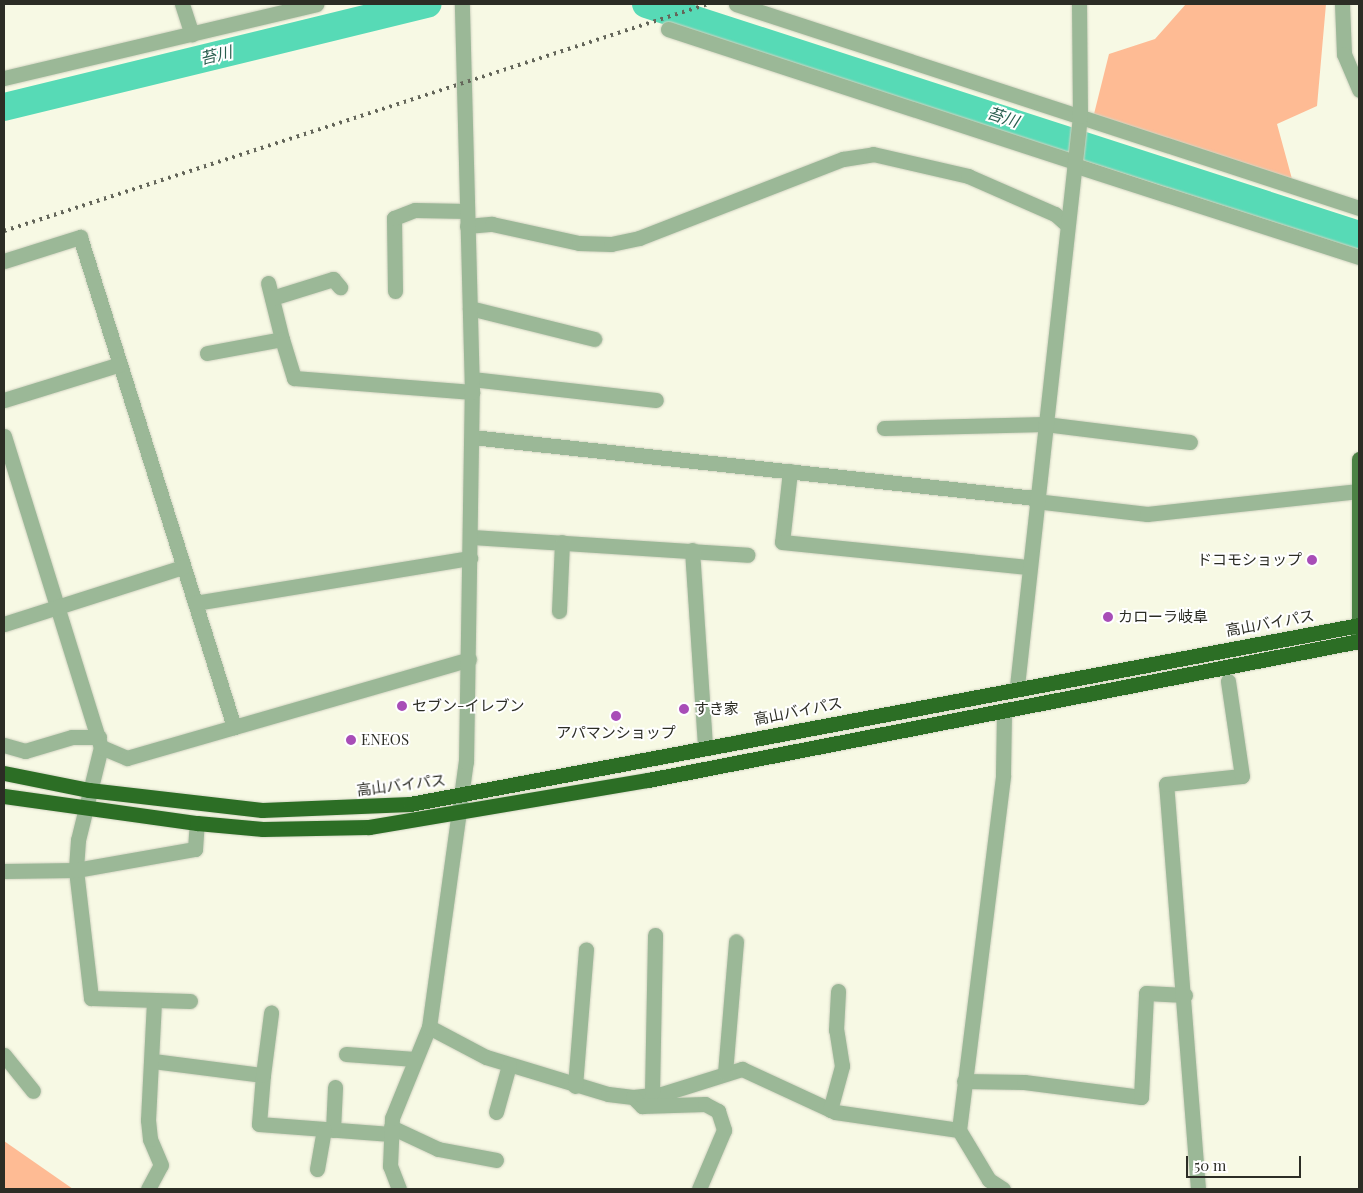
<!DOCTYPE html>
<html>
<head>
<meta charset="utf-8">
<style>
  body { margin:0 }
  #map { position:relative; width:1363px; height:1193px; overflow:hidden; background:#f7f9e4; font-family:"Playfair Display","Noto Sans JP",serif }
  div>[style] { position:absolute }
  .green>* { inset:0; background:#febb94 }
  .river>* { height:28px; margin:-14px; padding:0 14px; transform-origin:14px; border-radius:14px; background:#57dab6 }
  .roads { filter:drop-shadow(0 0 1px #d2d4c2) drop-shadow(0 0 1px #d2d4c2) }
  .minor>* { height:15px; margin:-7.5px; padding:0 7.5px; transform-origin:7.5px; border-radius:7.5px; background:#9bb897 }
  .major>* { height:15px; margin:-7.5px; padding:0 7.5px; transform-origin:7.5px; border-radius:7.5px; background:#4c8245 }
  .highway>* { height:15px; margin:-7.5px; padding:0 7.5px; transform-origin:7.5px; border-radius:7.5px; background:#2c6e25 }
  .rail>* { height:4px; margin-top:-2px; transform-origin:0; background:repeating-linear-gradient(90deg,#64665a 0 2.5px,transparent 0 7.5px) }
  .dots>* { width:14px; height:14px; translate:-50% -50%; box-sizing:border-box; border:2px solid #fff; border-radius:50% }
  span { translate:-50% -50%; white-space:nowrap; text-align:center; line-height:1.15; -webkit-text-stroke:4px #fff; paint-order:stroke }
  .poi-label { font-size:15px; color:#2c2d25 }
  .right { translate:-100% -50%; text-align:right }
  .left { translate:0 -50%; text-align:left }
  .street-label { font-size:15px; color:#2c2d25 }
  .water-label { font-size:16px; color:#295e4f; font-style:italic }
  .frame { position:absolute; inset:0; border:5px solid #2c2d25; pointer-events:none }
  .scale { position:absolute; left:1186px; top:1156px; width:115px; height:22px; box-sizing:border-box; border:2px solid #2c2d25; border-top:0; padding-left:6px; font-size:15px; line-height:18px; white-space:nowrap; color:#2c2d25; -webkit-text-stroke:4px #fff; paint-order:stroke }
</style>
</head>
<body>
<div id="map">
  <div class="green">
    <div style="clip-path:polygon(1186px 4px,1326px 4px,1317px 106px,1277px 124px,1292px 179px,1094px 114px,1109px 54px,1155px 39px)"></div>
    <div style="clip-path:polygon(4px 1141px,73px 1189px,78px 1189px,4px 1189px)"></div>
  </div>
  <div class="river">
    <div style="left:646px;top:4px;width:749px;rotate:17.95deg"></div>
    <div style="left:4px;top:107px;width:436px;rotate:-13.7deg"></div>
  </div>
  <div class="roads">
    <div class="minor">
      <div style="left:182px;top:4px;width:32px;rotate:72deg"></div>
      <div style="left:736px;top:4px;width:656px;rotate:18.13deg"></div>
      <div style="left:1342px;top:4px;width:50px;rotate:87.7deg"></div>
      <div style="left:1344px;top:54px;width:39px;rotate:67deg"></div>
      <div style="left:668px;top:29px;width:427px;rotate:18.1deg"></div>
      <div style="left:4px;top:78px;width:321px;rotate:-13.3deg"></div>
      <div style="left:1074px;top:165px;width:299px;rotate:17.9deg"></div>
      <div style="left:467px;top:226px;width:25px;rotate:-5deg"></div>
      <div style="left:492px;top:224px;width:89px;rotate:12.3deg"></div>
      <div style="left:579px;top:243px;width:32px;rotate:2deg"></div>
      <div style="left:611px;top:244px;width:29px;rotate:-12deg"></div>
      <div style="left:639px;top:238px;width:219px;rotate:-21.2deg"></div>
      <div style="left:843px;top:159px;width:30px;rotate:-9deg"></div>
      <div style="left:873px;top:154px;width:98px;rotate:13deg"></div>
      <div style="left:968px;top:176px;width:95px;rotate:23.6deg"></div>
      <div style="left:1055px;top:214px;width:15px;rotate:42deg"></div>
      <div style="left:4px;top:261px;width:80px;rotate:-17.5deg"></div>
      <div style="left:80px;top:237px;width:514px;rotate:72.55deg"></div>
      <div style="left:268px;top:283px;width:58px;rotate:76deg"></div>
      <div style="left:395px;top:291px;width:73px;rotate:-90.8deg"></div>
      <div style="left:394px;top:218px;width:22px;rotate:-21deg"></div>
      <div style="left:415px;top:210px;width:52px;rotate:1.1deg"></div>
      <div style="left:272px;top:298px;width:64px;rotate:-17.3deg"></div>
      <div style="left:333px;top:279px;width:11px;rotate:49deg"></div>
      <div style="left:470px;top:308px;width:128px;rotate:14deg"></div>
      <div style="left:207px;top:353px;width:76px;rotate:-10.6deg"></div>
      <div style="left:282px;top:339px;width:41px;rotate:72.9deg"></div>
      <div style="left:294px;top:378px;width:179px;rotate:4.5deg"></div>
      <div style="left:472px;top:379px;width:185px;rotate:6.5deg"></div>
      <div style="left:4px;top:400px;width:121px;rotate:-17.2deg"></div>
      <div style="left:884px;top:428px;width:161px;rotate:-1.4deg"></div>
      <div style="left:1045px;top:424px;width:146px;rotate:7.1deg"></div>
      <div style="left:4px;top:436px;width:326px;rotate:72.7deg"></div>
      <div style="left:101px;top:747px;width:96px;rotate:103.9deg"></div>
      <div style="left:78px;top:840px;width:30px;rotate:94deg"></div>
      <div style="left:76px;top:870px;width:129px;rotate:83.3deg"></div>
      <div style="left:91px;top:998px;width:99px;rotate:1.7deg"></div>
      <div style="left:472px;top:437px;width:566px;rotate:6.18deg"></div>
      <div style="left:790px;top:471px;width:71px;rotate:96.4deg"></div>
      <div style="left:782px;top:542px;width:247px;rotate:5.8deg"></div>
      <div style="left:1035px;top:501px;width:113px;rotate:6.6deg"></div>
      <div style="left:1147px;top:514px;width:213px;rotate:-6.2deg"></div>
      <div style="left:472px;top:537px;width:276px;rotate:3.7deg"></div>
      <div style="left:692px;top:550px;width:197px;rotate:86.2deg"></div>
      <div style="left:195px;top:603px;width:279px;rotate:-9.3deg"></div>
      <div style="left:559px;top:611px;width:69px;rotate:-87.5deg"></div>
      <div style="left:4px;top:624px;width:188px;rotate:-17.7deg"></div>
      <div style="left:1017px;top:686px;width:573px;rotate:-83.69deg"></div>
      <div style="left:1080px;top:116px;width:112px;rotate:-90.5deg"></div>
      <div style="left:4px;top:745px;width:22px;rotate:16deg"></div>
      <div style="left:25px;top:751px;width:49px;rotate:-16.6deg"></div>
      <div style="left:72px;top:737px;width:27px"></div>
      <div style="left:101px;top:747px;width:28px;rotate:23deg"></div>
      <div style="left:127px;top:758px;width:356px;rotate:-16.1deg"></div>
      <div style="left:4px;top:871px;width:72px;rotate:-0.8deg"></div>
      <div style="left:76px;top:870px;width:121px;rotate:-10deg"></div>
      <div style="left:195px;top:849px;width:26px;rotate:-86deg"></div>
      <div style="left:429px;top:1027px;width:64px;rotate:27.8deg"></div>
      <div style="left:486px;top:1057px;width:127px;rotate:16.9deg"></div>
      <div style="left:608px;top:1094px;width:25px;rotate:7deg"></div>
      <div style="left:633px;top:1097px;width:29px;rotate:-6deg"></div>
      <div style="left:662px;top:1094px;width:84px;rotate:-17.4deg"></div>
      <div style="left:742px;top:1069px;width:102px;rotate:24.8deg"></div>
      <div style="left:835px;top:1112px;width:125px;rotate:8.3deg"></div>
      <div style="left:346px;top:1054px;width:69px;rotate:4.1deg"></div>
      <div style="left:4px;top:1055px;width:46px;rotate:51.1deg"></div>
      <div style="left:153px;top:1061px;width:111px;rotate:7.3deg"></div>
      <div style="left:263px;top:1075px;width:49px;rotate:94.7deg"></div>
      <div style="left:259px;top:1124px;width:132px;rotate:4.3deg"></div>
      <div style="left:725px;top:1073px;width:132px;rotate:-85.2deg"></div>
      <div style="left:263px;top:1075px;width:63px;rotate:-82.6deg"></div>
      <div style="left:964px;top:1081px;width:60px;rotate:1deg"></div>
      <div style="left:1024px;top:1082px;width:118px;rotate:7.3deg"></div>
      <div style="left:1141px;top:1097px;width:104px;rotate:-87.2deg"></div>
      <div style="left:1146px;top:993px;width:39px;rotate:3deg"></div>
      <div style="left:575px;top:1086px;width:137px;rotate:-85.4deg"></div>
      <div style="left:652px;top:1093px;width:158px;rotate:-88.9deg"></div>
      <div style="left:633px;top:1097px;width:13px;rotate:45deg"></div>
      <div style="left:642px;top:1106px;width:63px;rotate:-1.8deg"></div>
      <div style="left:705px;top:1104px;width:15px;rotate:28deg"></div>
      <div style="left:718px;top:1111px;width:20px;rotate:72deg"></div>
      <div style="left:724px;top:1130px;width:64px;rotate:113deg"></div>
      <div style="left:830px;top:1110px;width:46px;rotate:-74.7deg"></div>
      <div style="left:842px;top:1066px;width:36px;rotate:-99deg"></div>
      <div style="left:836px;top:1030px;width:39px;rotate:-87deg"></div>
      <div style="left:496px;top:1112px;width:49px;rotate:-74.5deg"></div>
      <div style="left:391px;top:1127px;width:52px;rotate:25.1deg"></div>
      <div style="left:438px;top:1149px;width:59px;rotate:10.7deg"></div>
      <div style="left:333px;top:1130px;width:43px;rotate:-87.3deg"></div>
      <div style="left:317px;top:1169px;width:40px;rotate:-80deg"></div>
      <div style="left:148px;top:1189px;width:27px;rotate:-62deg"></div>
      <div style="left:161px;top:1165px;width:28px;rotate:-113deg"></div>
      <div style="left:150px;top:1139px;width:19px;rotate:-96deg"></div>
      <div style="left:148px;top:1120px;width:120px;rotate:-87.1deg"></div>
      <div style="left:399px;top:1189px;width:25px;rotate:-111deg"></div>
      <div style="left:390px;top:1166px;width:48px;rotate:-87.6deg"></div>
      <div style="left:392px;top:1118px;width:98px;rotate:-67.9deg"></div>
      <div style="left:429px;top:1027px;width:268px;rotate:-82.1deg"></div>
      <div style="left:466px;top:762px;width:370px;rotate:-89.1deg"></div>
      <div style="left:472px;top:392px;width:388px;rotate:-91.5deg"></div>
      <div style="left:1003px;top:1189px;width:17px;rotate:-147deg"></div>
      <div style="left:989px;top:1180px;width:58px;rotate:-121deg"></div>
      <div style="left:959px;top:1130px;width:358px;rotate:-82.9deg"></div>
      <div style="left:1003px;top:775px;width:64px;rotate:-89.1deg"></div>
      <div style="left:1198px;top:1189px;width:406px;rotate:-94.5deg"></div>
      <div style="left:1166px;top:784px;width:76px;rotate:-6deg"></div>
      <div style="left:1242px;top:776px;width:96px;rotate:-98.4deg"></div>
    </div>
    <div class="major">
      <div style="left:1359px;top:641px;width:182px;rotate:-90deg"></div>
    </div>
    <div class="highway">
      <div style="left:4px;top:773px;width:87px;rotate:11.3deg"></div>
      <div style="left:89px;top:790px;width:174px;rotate:6.6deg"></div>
      <div style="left:262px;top:810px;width:148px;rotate:-2.3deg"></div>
      <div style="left:410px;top:804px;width:966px;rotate:-10.68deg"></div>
      <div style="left:4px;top:796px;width:195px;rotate:8deg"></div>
      <div style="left:197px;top:823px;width:66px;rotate:5.2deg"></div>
      <div style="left:263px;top:829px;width:106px;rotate:-1.1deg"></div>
      <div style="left:369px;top:827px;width:283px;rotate:-9.6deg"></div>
      <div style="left:648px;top:780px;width:724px;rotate:-11.06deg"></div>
    </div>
  </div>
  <div class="rail">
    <div style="left:4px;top:231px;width:740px;rotate:-17.87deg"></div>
  </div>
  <div class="dots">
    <div style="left:1312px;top:560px;background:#a84db7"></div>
    <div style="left:1108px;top:617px;background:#a84db7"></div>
    <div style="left:402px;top:706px;background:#a84db7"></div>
    <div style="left:684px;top:709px;background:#a84db7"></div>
    <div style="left:616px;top:716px;background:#a84db7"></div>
    <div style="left:351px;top:740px;background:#a84db7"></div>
  </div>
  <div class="poi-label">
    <span class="right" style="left:1302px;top:560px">ドコモショップ</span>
    <span class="left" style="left:1118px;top:617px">カローラ岐阜</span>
    <span class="left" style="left:412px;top:706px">セブン-イレブン</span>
    <span class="left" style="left:694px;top:709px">すき家</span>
    <span style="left:616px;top:733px">アパマンショップ</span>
    <span class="left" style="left:361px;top:740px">ENEOS</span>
  </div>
  <div class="street-label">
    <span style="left:1270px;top:623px;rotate:-10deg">高山バイパス</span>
    <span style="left:798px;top:711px;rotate:-11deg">高山バイパス</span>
    <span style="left:401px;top:785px;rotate:-7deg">高山バイパス</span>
  </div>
  <div class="water-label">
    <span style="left:216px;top:55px;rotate:-14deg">苔川</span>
    <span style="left:1003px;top:117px;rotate:18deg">苔川</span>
  </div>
  <div class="frame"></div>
  <div class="scale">50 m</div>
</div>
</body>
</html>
